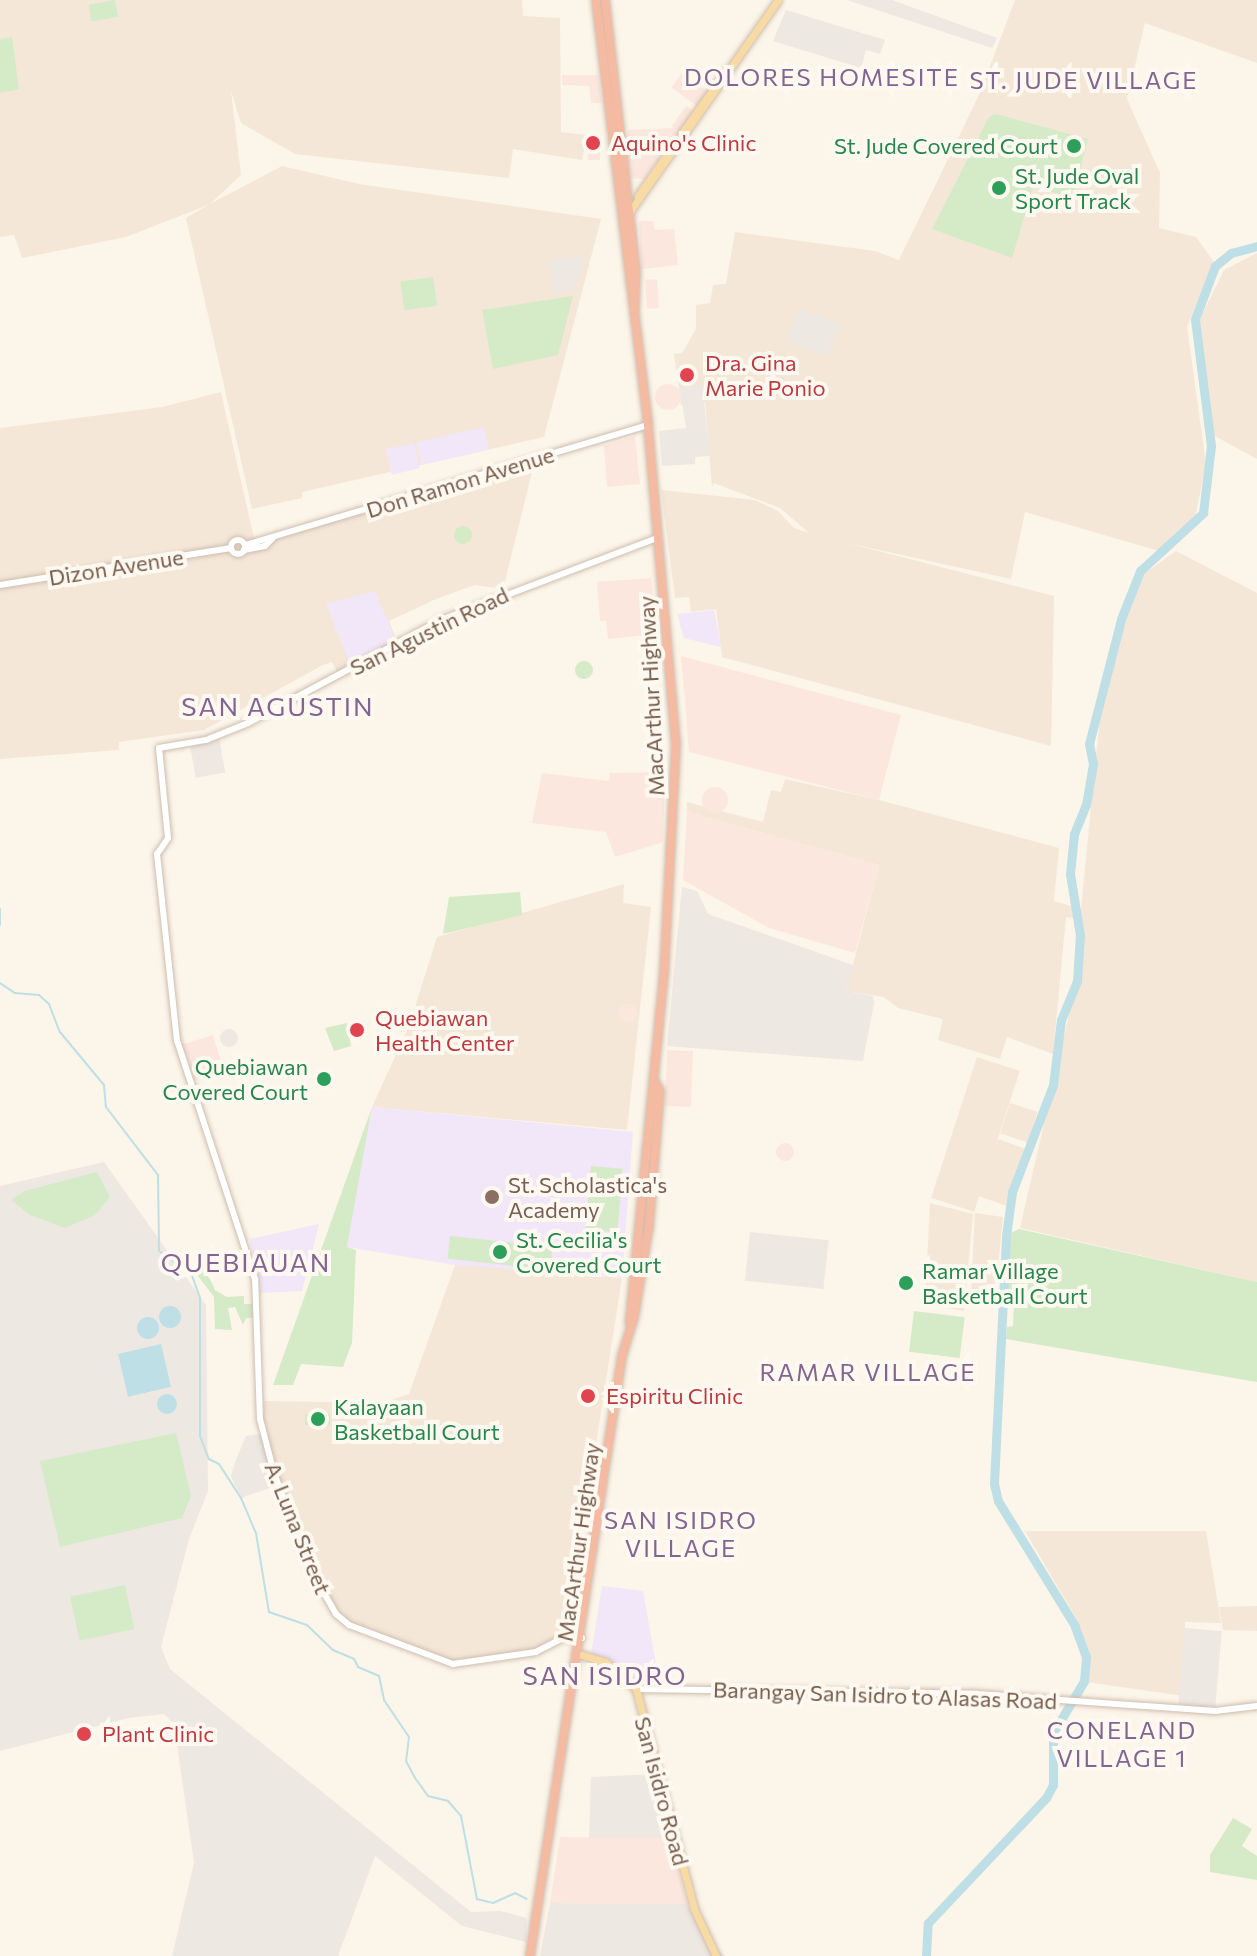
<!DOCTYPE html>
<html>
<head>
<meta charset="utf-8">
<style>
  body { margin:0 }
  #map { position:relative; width:1257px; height:1956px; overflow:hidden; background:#fcf5e9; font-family:Commissioner,sans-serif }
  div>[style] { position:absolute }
  .residential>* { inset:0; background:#f4e7d8; transform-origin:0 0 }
  .commercial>* { inset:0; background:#fce7de; transform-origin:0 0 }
  .round { border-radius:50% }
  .industrial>* { inset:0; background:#ede8e2; transform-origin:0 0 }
  .education>* { inset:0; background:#f2e6f9; transform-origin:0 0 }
  .green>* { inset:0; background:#d5eac7; transform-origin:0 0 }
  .water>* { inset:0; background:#bedfe6; transform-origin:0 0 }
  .stream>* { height:2px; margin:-1px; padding:0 1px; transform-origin:1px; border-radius:1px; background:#bedfe6 }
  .river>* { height:9px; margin:-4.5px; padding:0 4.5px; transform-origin:4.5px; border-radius:4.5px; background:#bedfe6 }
  .roads { filter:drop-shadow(0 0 2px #cebdaf) drop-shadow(0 0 2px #cebdaf) }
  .minor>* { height:6px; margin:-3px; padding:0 3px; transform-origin:3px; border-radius:3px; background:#fff }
  .minor>.ring { margin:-3px; padding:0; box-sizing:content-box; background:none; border:6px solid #fff; border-radius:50% }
  .major>* { height:7px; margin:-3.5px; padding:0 3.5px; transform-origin:3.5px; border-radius:3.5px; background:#f8dba4 }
  .highway>* { height:8px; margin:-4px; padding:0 4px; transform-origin:4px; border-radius:4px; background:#f4baa2 }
  .dots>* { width:22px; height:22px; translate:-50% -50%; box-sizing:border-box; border:4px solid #fef9f0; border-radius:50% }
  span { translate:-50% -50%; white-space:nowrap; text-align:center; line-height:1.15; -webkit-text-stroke:8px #fef9f0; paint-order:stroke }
  .health-label { font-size:22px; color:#be3a42 }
  .left { translate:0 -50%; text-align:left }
  .leisure-label { font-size:22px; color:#27864d }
  .right { translate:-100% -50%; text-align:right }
  .street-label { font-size:22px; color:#765d4d }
  .education-label { font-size:22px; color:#785e54 }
  .neighbourhood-label { font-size:24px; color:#846592; letter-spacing:2px }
  .quarter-label { font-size:26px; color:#846592; letter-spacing:2px }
</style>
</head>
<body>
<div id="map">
  <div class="residential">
    <div style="clip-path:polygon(0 0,522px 0,523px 16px,560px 18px,561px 132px,587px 135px,582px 160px,513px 149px,509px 178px,295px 154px,241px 123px,231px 91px,241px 175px,210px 204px,282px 166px,359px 184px,601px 219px,544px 437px,302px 492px,302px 498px,252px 509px,186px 218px,208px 205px,126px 237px,22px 258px,14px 235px,0 237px)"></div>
    <div style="clip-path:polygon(1015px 0,1257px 0,1257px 63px,1145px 23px,1127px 99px,1160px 173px,1159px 228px,1196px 237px,1214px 262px,1187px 327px,1206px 464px,1193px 528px,1166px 553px,1025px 512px,1011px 579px,847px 543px,1054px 596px,1051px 746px,722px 657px,716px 609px,691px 612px,689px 597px,675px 598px,661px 490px,755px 500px,778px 511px,794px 528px,809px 533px,780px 508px,714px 483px,712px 487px,705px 403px,681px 405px,674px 354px,682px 353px,696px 329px,696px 305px,710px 303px,713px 285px,726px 284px,735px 232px,875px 251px,899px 260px,979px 95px)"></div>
    <div style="clip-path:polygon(1257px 253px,1257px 459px,1211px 434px,1196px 327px,1224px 270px)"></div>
    <div style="clip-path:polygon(221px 392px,255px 543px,534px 464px,503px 589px,475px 585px,436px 599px,389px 621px,397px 641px,338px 673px,332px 662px,323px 665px,204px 730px,119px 742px,119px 750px,0 759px,0 428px,162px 407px)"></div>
    <div style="clip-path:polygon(1176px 551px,1257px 593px,1257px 1282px,1020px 1228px,1068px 1019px,1084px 934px,1080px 919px,1066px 917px,1053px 1054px,1007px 1037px,1000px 1059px,938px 1040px,943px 1019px,898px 1008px,884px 997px,846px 991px,879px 865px,687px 812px,687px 802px,763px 822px,771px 790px,781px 792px,785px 779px,879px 800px,1059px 848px,1054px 901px,1081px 909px,1100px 716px,1114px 660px,1138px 578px)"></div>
    <div style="clip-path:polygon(624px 884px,623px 903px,651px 907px,627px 1130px,372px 1107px,409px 1026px,437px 937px)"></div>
    <div style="left:977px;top:1057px;width:45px;height:148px;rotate:18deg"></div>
    <div style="left:1010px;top:1103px;width:29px;height:32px;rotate:18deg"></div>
    <div style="left:998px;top:1139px;width:30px;height:60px;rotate:20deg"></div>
    <div style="clip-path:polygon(930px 1203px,973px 1214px,964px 1311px,925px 1304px)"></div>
    <div style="clip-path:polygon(975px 1213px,1003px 1217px,995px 1296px,971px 1294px)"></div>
    <div style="clip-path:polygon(460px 1263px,622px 1278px,566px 1636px,540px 1651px,454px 1663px,352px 1624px,332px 1605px,315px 1573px,268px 1450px,261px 1410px,264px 1401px,382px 1403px,409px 1394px,455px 1265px)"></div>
    <div style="clip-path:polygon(1025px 1531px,1206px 1531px,1221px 1623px,1185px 1622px,1184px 1696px,1086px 1682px,1089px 1652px,1076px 1618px)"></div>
    <div style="clip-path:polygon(1257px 1606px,1257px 1631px,1223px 1630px,1219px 1607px)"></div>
  </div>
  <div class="commercial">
    <div style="left:682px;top:73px;width:32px;height:18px;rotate:36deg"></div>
    <div style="clip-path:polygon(562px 75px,598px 75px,602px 103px,591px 103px,589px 86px,562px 85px)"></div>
    <div style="clip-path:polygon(686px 106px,694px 111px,644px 179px,628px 178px,624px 149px,628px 130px,676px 128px,671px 127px)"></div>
    <div style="left:588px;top:135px;width:12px;height:25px"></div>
    <div style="clip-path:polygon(639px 221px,653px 221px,655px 230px,674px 229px,678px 265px,641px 269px)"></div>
    <div style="left:657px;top:279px;width:29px;height:12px;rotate:86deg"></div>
    <div class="round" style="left:655px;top:384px;width:26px;height:26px"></div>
    <div style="clip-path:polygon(635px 436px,640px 484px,607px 487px,604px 446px)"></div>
    <div style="clip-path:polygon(651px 578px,657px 634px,608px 639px,606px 621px,600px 621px,597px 582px)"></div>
    <div style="clip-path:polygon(681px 656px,901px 715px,879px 800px,689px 752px)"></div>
    <div style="clip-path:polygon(665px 772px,663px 842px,615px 857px,606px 832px,532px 823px,542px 773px,609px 781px,610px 773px)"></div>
    <div class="round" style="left:702px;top:787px;width:26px;height:26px"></div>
    <div style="clip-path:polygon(687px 812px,879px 865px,855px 953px,769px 928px,683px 880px)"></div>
    <div class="round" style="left:619px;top:1004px;width:18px;height:18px"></div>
    <div style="left:213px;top:1035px;width:37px;height:32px;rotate:73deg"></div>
    <div style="left:667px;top:1050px;width:26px;height:56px;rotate:2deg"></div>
    <div class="round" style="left:776px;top:1143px;width:18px;height:18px"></div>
    <div style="clip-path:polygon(560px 1837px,671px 1838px,687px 1904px,550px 1903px)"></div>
  </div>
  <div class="industrial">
    <div style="clip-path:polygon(847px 0,892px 0,997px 38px,992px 48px)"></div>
    <div style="clip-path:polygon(786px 10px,885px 40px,880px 54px,866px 50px,861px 68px,773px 41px)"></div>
    <div style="clip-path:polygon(584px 256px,575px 290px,553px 293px,550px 260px)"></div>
    <div style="left:798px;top:309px;width:44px;height:35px;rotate:18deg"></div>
    <div style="clip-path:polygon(702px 385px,710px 456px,695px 457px,695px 464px,662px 466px,659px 431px,686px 428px,680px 388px)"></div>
    <div style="left:219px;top:737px;width:36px;height:30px;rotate:80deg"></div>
    <div style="clip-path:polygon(682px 887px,697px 891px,708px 914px,853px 965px,846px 991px,873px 996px,874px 1003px,863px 1061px,667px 1046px)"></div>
    <div class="round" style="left:220px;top:1029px;width:18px;height:18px"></div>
    <div style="clip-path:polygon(104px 1162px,206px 1305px,208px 1491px,189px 1539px,161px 1647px,170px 1669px,471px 1912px,500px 1911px,527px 1918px,526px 1942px,462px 1926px,375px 1856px,338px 1956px,172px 1956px,194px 1863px,174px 1724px,164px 1714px,128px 1718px,0 1751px,0 1186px)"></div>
    <div style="left:750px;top:1232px;width:79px;height:49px;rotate:6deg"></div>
    <div style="clip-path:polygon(263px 1434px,276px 1486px,241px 1498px,231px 1476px,235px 1462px,246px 1436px)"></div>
    <div style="left:1185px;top:1628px;width:37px;height:80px;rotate:5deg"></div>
    <div style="clip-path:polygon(654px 1774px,671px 1838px,589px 1838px,591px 1777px)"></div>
    <div style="clip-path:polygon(550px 1903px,687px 1904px,709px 1941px,725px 1956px,540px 1956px)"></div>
  </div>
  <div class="education">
    <div style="left:484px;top:427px;width:23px;height:69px;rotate:77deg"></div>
    <div style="left:414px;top:443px;width:26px;height:29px;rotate:77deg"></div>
    <div style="clip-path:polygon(375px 591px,396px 641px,350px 664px,326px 604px)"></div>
    <div style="clip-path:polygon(714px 610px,721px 647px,684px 638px,677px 614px)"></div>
    <div style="clip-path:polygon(372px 1107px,633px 1132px,622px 1278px,455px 1265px,347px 1247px)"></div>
    <div style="clip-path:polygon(319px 1224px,302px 1291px,260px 1293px,250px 1239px)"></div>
    <div style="clip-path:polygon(602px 1586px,643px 1591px,660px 1688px,639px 1686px,626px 1673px,591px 1654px)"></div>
  </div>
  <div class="green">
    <div style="left:115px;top:0;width:17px;height:27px;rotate:80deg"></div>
    <div style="clip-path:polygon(12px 37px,19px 89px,0 93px,0 39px)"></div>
    <div style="clip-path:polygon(996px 114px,1088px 139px,1073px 197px,1033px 187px,1012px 258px,932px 229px,989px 117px)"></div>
    <div style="left:433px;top:277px;width:29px;height:33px;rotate:82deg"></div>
    <div style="clip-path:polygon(573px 296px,558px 355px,493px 369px,482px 310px)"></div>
    <div class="round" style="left:454px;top:526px;width:18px;height:18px"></div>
    <div class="round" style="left:575px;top:661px;width:18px;height:18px"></div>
    <div style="clip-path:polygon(520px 892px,522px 915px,443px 934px,449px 897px)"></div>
    <div style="clip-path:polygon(347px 1023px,351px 1046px,334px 1051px,325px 1028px)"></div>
    <div style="clip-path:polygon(372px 1107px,347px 1247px,356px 1250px,352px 1343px,343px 1367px,301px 1364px,293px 1385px,273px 1385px)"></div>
    <div style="left:591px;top:1166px;width:32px;height:64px;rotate:5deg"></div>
    <div style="clip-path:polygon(97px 1172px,110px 1197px,95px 1215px,65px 1228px,30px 1215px,11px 1200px,25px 1191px)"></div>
    <div style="clip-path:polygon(1019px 1229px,1257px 1282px,1257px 1382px,1006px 1339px,1007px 1327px,1013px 1326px,1014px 1303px,1008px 1301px,1008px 1234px)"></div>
    <div style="left:450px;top:1236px;width:103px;height:23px;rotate:6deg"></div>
    <div style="clip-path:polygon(204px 1265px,215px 1290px,227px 1297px,244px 1296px,244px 1304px,258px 1304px,259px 1318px,246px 1318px,243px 1325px,235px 1307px,228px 1308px,232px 1330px,215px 1329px,214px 1297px,192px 1268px)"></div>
    <div class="round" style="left:895px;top:1272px;width:22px;height:22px"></div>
    <div style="left:914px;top:1311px;width:51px;height:41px;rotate:7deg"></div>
    <div style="left:305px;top:1414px;width:25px;height:11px"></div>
    <div style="clip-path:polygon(176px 1433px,191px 1496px,182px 1518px,60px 1547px,40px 1461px)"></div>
    <div style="left:125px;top:1585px;width:45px;height:56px;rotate:78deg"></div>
    <div style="clip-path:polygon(1233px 1818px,1252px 1829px,1242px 1846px,1257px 1856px,1257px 1880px,1210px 1872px,1210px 1855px)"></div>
  </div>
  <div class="water">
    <div class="round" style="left:159px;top:1306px;width:22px;height:22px"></div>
    <div class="round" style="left:137px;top:1317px;width:22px;height:22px"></div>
    <div style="left:161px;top:1344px;width:44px;height:44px;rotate:77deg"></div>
    <div class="round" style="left:157px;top:1394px;width:20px;height:20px"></div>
  </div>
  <div class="stream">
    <div style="left:0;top:909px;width:16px;rotate:90deg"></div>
    <div style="left:0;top:983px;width:18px;rotate:34deg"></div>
    <div style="left:15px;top:993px;width:24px;rotate:5deg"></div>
    <div style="left:39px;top:995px;width:13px;rotate:42deg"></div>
    <div style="left:49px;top:1004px;width:30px;rotate:69deg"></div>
    <div style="left:60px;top:1032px;width:69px;rotate:50.3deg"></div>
    <div style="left:104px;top:1085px;width:22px;rotate:85deg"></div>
    <div style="left:106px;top:1107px;width:86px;rotate:52.6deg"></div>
    <div style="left:158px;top:1175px;width:76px;rotate:89.2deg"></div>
    <div style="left:159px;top:1251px;width:39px;rotate:35deg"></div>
    <div style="left:191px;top:1273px;width:27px;rotate:70deg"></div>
    <div style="left:200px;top:1298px;width:138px;rotate:90deg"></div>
    <div style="left:200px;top:1436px;width:25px;rotate:69deg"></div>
    <div style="left:209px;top:1459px;width:11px;rotate:27deg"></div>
    <div style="left:219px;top:1464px;width:40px;rotate:57.1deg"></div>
    <div style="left:241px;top:1498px;width:38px;rotate:67deg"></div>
    <div style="left:256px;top:1533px;width:80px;rotate:80.7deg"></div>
    <div style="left:269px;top:1612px;width:40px;rotate:18.9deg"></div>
    <div style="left:307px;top:1625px;width:36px;rotate:44deg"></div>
    <div style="left:333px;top:1650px;width:23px;rotate:23deg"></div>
    <div style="left:354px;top:1659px;width:9px;rotate:63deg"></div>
    <div style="left:358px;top:1667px;width:23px;rotate:23deg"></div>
    <div style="left:379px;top:1676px;width:25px;rotate:78deg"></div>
    <div style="left:384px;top:1700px;width:45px;rotate:56deg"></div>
    <div style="left:409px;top:1737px;width:24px;rotate:97deg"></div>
    <div style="left:406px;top:1761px;width:19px;rotate:62deg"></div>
    <div style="left:415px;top:1778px;width:22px;rotate:54deg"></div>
    <div style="left:428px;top:1796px;width:21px;rotate:14deg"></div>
    <div style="left:448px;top:1801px;width:20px;rotate:49deg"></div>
    <div style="left:461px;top:1816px;width:85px;rotate:79.1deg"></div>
    <div style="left:477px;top:1899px;width:16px;rotate:14deg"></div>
    <div style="left:493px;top:1903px;width:24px;rotate:-24deg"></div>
    <div style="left:515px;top:1893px;width:13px;rotate:27deg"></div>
  </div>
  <div class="river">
    <div style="left:926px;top:1956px;width:33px;rotate:-87deg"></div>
    <div style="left:928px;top:1923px;width:172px;rotate:-46.7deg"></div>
    <div style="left:1046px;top:1798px;width:15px;rotate:-62deg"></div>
    <div style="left:1053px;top:1785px;width:52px;rotate:-90deg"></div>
    <div style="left:1053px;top:1733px;width:61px;rotate:-59.2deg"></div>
    <div style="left:1084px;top:1681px;width:24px;rotate:-85deg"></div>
    <div style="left:1086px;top:1657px;width:33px;rotate:-110deg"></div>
    <div style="left:1075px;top:1626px;width:147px;rotate:-121.6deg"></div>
    <div style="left:998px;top:1501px;width:18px;rotate:-103deg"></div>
    <div style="left:994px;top:1483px;width:247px;rotate:-87.2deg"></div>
    <div style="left:1006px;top:1236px;width:44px;rotate:-82.2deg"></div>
    <div style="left:1012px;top:1192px;width:115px;rotate:-69deg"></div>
    <div style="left:1053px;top:1085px;width:65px;rotate:-83deg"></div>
    <div style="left:1061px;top:1020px;width:42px;rotate:-67.7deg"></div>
    <div style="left:1077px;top:981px;width:46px;rotate:-86.3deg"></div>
    <div style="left:1080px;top:935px;width:62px;rotate:-99.3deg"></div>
    <div style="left:1070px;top:874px;width:40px;rotate:-84.3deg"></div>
    <div style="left:1074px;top:834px;width:31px;rotate:-68deg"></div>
    <div style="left:1086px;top:805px;width:42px;rotate:-80.3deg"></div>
    <div style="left:1093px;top:764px;width:20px;rotate:-101deg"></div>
    <div style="left:1089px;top:744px;width:129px;rotate:-75.6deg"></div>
    <div style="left:1121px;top:619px;width:52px;rotate:-68.4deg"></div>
    <div style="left:1140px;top:571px;width:86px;rotate:-42.6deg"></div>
    <div style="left:1203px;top:513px;width:67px;rotate:-83.2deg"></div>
    <div style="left:1211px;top:446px;width:128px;rotate:-97.2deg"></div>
    <div style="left:1195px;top:319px;width:57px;rotate:-69.3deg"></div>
    <div style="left:1215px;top:266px;width:21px;rotate:-39deg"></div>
    <div style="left:1231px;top:253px;width:27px;rotate:-15deg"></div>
  </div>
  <div class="roads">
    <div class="minor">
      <div class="ring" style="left:231px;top:540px;width:8px;height:8px"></div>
      <div style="left:245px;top:545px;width:420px;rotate:-16.6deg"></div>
      <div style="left:244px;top:550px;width:21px;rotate:-11deg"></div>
      <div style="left:265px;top:546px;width:11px;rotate:-45deg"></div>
      <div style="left:0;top:585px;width:234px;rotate:-9.1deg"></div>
      <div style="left:582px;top:1638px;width:19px;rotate:180deg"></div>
      <div style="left:563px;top:1638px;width:30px;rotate:153deg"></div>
      <div style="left:536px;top:1652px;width:84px;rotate:171.8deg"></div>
      <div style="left:453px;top:1664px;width:111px;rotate:-159.4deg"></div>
      <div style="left:349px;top:1625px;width:17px;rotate:-140deg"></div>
      <div style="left:336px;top:1614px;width:48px;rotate:-119.7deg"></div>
      <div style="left:312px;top:1572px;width:106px;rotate:-111deg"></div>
      <div style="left:274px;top:1473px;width:56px;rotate:-104.5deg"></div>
      <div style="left:260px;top:1419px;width:140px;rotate:-92deg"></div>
      <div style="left:255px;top:1279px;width:250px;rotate:-108.1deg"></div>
      <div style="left:177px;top:1041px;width:188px;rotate:-96.1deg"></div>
      <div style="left:157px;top:854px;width:19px;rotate:-55deg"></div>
      <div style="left:168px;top:838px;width:90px;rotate:-95.7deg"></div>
      <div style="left:159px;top:748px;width:48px;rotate:-9.7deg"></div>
      <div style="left:206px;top:740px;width:45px;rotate:-22deg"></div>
      <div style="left:248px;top:723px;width:219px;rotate:-28.1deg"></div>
      <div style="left:441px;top:620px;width:233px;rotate:-20.8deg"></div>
      <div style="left:636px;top:1689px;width:341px;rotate:0.8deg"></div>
      <div style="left:977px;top:1694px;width:239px;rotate:4.1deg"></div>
      <div style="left:1215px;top:1711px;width:42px;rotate:-6.8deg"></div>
    </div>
    <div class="major">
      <div style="left:681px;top:134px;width:76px;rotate:-54.6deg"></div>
      <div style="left:638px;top:196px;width:60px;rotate:-55.2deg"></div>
      <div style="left:628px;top:214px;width:261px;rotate:-55deg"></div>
      <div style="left:579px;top:1654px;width:28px;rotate:17deg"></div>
      <div style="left:606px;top:1662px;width:40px;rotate:42deg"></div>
      <div style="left:636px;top:1689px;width:228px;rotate:75.2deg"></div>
      <div style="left:694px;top:1909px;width:52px;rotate:64.9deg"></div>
    </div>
    <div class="highway">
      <div style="left:596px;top:0;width:428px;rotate:83deg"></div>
      <div style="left:648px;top:425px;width:321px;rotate:85deg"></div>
      <div style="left:676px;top:745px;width:228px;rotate:93deg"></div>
      <div style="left:664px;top:973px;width:351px;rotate:95.6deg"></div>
      <div style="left:605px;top:0;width:273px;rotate:83.5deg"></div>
      <div style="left:636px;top:271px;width:38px;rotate:92deg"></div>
      <div style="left:530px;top:1956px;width:607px;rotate:-81.28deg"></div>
      <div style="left:622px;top:1356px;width:41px;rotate:-72.9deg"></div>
      <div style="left:634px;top:1317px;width:93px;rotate:-80.7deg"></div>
      <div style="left:649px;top:1225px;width:134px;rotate:-85.3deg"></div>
      <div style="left:660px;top:1091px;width:10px;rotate:-119deg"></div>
    </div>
  </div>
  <div class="dots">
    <div style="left:593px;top:143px;background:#e0444e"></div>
    <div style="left:1074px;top:146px;background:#2e9e5b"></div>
    <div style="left:999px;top:188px;background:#2e9e5b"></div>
    <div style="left:687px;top:375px;background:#e0444e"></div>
    <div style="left:357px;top:1030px;background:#e0444e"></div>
    <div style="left:324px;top:1079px;background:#2e9e5b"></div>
    <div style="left:492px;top:1197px;background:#8d6e63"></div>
    <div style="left:500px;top:1252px;background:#2e9e5b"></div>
    <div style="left:906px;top:1283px;background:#2e9e5b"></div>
    <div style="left:588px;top:1396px;background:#e0444e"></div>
    <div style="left:318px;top:1419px;background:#2e9e5b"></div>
    <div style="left:84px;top:1734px;background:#e0444e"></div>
  </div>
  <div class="health-label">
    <span class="left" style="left:611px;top:143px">Aquino's Clinic</span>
    <span class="left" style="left:705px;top:375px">Dra. Gina<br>Marie Ponio</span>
    <span class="left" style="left:375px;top:1030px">Quebiawan<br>Health Center</span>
    <span class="left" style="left:606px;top:1396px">Espiritu Clinic</span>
    <span class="left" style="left:102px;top:1734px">Plant Clinic</span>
  </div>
  <div class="leisure-label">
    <span class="right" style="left:1058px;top:146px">St. Jude Covered Court</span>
    <span class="left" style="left:1015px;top:188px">St. Jude Oval<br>Sport Track</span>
    <span class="right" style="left:308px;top:1079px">Quebiawan<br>Covered Court</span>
    <span class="left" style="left:516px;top:1252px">St. Cecilia's<br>Covered Court</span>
    <span class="left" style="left:922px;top:1283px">Ramar Village<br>Basketball Court</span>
    <span class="left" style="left:334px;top:1419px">Kalayaan<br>Basketball Court</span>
  </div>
  <div class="street-label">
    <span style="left:460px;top:482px;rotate:-17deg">Don Ramon Avenue</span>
    <span style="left:116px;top:567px;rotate:-9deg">Dizon Avenue</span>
    <span style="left:429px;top:631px;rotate:-26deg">San Agustin Road</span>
    <span style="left:651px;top:696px;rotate:-93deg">MacArthur Highway</span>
    <span style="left:298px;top:1528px;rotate:68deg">A. Luna Street</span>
    <span style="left:578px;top:1542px;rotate:-82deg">MacArthur Highway</span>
    <span style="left:885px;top:1695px;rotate:2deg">Barangay San Isidro to Alasas Road</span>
    <span style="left:662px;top:1791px;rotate:75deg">San Isidro Road</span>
  </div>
  <div class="education-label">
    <span class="left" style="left:508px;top:1197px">St. Scholastica's<br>Academy</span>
  </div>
  <div class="neighbourhood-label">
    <span style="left:822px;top:77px">DOLORES HOMESITE</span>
    <span style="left:1084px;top:80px">ST. JUDE VILLAGE</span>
    <span style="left:868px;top:1372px">RAMAR VILLAGE</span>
    <span style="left:681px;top:1534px">SAN ISIDRO<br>VILLAGE</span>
    <span style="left:1122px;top:1744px">CONELAND<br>VILLAGE 1</span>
  </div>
  <div class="quarter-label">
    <span style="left:278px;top:706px">SAN AGUSTIN</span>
    <span style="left:246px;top:1262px">QUEBIAUAN</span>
    <span style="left:605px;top:1675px">SAN ISIDRO</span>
  </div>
</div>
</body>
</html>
